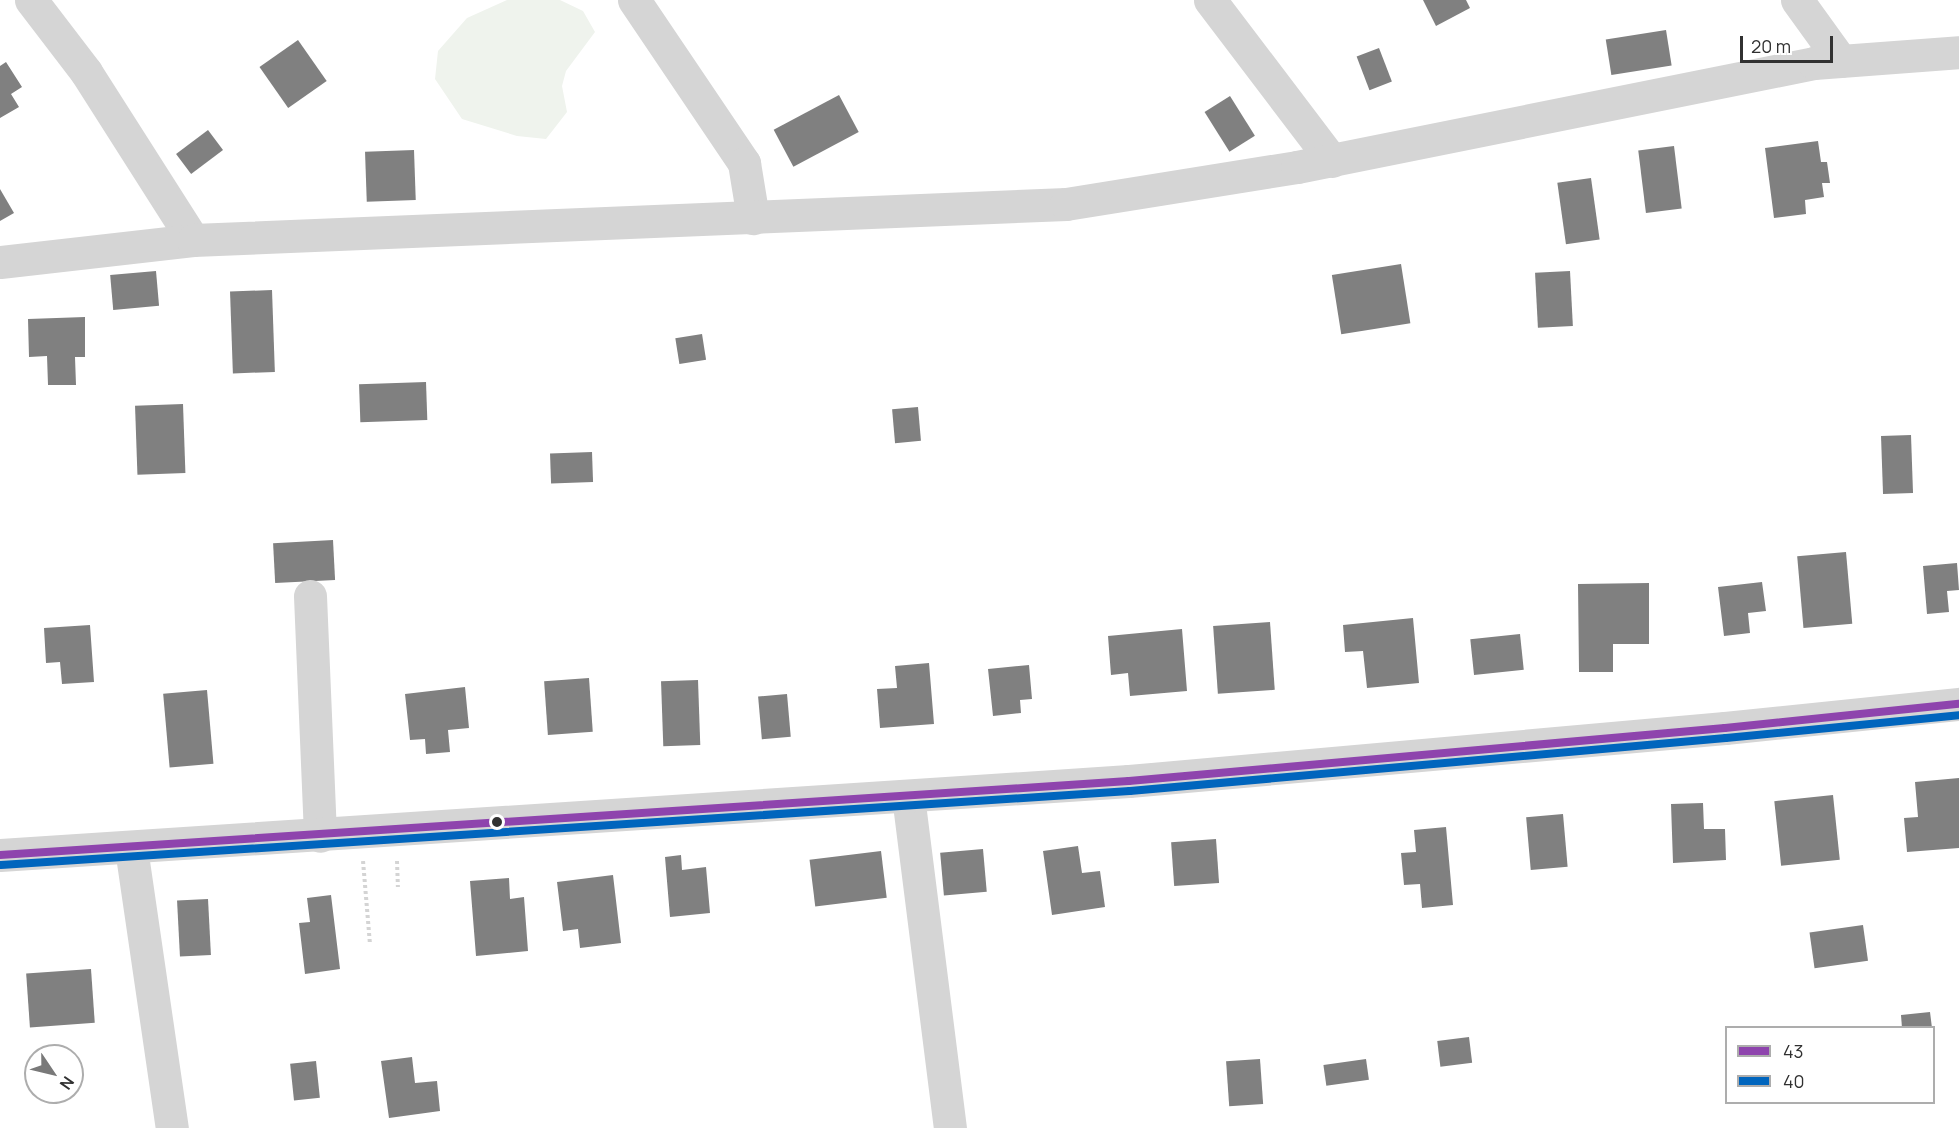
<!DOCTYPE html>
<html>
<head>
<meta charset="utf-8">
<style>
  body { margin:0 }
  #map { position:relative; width:1959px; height:1128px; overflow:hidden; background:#fff; font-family:Manrope,sans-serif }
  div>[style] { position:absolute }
  .green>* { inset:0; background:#eff3ed }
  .building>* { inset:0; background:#808080; transform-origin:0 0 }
  .path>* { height:4px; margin-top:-2px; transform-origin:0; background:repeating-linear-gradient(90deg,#d4d4d4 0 3px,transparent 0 6px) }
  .minor>* { height:33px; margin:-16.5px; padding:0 16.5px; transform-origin:16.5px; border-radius:16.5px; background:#d5d5d5 }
  .bus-1>* { height:8px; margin:-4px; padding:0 4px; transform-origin:4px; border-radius:4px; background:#8e44ad }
  .bus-2>* { height:8px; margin:-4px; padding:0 4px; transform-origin:4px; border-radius:4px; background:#0065bd }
  .dots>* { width:16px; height:16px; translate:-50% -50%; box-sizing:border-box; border:3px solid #fff; border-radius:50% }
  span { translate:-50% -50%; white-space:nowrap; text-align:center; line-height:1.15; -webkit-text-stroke:6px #fff; paint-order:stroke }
  .legend { position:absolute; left:1725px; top:1026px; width:210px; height:78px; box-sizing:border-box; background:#fff; border:2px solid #adadad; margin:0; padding:8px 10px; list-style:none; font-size:18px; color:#313131 }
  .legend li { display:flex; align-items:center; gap:12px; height:30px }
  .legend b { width:30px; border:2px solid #adadad }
  .north { position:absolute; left:24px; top:1044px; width:60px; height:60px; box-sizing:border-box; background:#fff; border:2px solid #adadad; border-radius:50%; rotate:125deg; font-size:16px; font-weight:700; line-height:24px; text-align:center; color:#313131 }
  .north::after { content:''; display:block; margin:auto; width:21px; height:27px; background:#797979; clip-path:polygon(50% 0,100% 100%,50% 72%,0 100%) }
  .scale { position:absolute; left:1740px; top:36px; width:93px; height:27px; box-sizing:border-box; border:3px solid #313131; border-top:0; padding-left:8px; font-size:18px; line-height:21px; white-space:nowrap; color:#313131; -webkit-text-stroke:4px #fff; paint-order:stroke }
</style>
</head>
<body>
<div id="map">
  <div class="green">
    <div style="clip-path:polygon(507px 0,560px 0,583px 11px,595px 32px,566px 71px,562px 86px,567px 112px,546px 139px,517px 136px,462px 119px,435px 79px,438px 51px,467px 18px)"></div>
  </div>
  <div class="building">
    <div style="clip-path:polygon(1423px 0,1466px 0,1470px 8px,1436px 26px)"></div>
    <div style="left:1666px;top:30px;width:36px;height:61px;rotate:81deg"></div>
    <div style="left:298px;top:40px;width:50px;height:47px;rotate:55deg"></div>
    <div style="left:1379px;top:48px;width:36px;height:24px;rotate:69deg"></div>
    <div style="clip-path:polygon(6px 62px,22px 87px,11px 94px,19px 107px,0 118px,0 66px)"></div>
    <div style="left:839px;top:95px;width:42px;height:74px;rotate:62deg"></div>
    <div style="left:1230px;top:96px;width:47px;height:30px;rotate:58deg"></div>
    <div style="left:208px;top:130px;width:25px;height:40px;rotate:53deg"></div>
    <div style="clip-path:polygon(1818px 141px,1821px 162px,1827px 162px,1830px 183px,1822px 183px,1824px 197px,1805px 200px,1806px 214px,1774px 218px,1765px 148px)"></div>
    <div style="left:1674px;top:146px;width:63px;height:36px;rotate:83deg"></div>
    <div style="left:414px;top:150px;width:50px;height:49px;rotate:88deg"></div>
    <div style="left:1591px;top:178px;width:62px;height:34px;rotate:82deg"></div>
    <div style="clip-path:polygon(0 189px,14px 213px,0 221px)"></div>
    <div style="left:1401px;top:264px;width:60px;height:70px;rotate:81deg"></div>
    <div style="left:156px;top:271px;width:35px;height:46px;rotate:85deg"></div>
    <div style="left:1570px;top:271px;width:55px;height:35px;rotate:87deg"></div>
    <div style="left:272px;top:290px;width:82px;height:42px;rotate:88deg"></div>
    <div style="clip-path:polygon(85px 317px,85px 357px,75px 357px,76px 385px,48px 385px,47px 356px,29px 357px,28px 319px)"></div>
    <div style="left:702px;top:334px;width:26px;height:27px;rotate:81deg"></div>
    <div style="left:426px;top:382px;width:38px;height:67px;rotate:88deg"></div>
    <div style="left:183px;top:404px;width:69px;height:48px;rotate:88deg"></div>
    <div style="left:918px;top:407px;width:34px;height:26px;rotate:85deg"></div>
    <div style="left:1911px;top:435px;width:58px;height:30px;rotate:88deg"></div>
    <div style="left:592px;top:452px;width:30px;height:42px;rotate:88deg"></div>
    <div style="left:333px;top:540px;width:40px;height:60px;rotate:87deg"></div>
    <div style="left:1846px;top:552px;width:72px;height:49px;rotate:85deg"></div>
    <div style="clip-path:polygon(1957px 563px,1959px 590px,1947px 591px,1949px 612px,1927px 614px,1923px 566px)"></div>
    <div style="clip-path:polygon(1762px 582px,1766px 611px,1748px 613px,1750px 633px,1724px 636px,1718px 587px)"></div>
    <div style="clip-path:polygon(1649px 583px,1649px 644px,1613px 644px,1613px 672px,1579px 672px,1578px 584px)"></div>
    <div style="clip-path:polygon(1413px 618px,1419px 683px,1367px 688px,1363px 651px,1345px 652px,1343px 625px)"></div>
    <div style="left:1270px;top:622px;width:68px;height:57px;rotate:86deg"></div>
    <div style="clip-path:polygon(90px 625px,94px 682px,62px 684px,60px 662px,46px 663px,44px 628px)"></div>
    <div style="clip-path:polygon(1182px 629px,1187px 691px,1130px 696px,1128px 673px,1111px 675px,1108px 636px)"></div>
    <div style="left:1520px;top:634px;width:36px;height:50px;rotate:84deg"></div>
    <div style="clip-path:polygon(929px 663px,934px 724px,880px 728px,877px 689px,897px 688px,895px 666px)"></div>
    <div style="clip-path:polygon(1029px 665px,1032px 699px,1020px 700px,1021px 713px,993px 716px,988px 669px)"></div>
    <div style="left:589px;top:678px;width:54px;height:45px;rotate:86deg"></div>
    <div style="left:698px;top:680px;width:65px;height:37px;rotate:88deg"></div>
    <div style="clip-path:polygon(465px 687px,469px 728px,448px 730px,450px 752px,426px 754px,425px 739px,410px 740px,405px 694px)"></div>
    <div style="left:207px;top:690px;width:74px;height:44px;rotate:85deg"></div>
    <div style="left:787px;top:694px;width:43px;height:29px;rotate:85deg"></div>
    <div style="clip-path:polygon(1959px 778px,1959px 848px,1907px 852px,1904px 818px,1918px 817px,1915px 782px)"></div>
    <div style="left:1833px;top:795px;width:65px;height:59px;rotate:84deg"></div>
    <div style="clip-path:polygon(1703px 803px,1704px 829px,1725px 829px,1726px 860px,1673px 863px,1671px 804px)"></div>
    <div style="left:1563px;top:814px;width:53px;height:37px;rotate:85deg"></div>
    <div style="clip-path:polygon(1446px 827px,1453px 905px,1422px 908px,1420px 884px,1404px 885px,1401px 853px,1416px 852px,1414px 830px)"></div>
    <div style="left:1216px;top:839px;width:44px;height:45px;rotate:86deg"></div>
    <div style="clip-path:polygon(1078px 846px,1082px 873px,1100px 871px,1105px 907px,1052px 915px,1043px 851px)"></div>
    <div style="left:983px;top:849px;width:43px;height:43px;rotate:85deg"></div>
    <div style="left:881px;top:851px;width:47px;height:72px;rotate:83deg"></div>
    <div style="clip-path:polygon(681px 855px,682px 870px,706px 867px,710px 913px,670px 917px,665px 857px)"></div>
    <div style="clip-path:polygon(613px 875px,621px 943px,580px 948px,578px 929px,563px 931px,557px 882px)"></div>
    <div style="clip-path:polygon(509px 878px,510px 899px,524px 897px,528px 951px,476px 956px,470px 881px)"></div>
    <div style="clip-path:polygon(331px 895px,340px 969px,305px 974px,299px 923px,310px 922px,307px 898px)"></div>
    <div style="left:208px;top:899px;width:56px;height:31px;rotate:87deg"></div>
    <div style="left:1863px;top:925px;width:36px;height:54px;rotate:82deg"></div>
    <div style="left:91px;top:969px;width:54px;height:65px;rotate:86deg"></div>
    <div style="clip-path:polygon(1930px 1012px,1932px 1028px,1902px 1028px,1901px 1015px)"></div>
    <div style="left:1469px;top:1037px;width:26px;height:32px;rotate:83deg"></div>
    <div style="clip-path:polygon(412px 1057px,415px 1083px,437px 1081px,440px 1111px,389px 1118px,381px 1061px)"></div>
    <div style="left:1260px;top:1059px;width:45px;height:34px;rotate:86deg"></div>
    <div style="left:1366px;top:1059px;width:21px;height:43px;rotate:82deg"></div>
    <div style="left:316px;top:1061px;width:37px;height:26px;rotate:84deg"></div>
  </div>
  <div class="path">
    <div style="left:363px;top:861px;width:83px;rotate:85.2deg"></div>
    <div style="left:397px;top:861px;width:26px;rotate:88deg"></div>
  </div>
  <div class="minor">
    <div style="left:31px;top:0;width:91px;rotate:52.6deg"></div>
    <div style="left:86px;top:72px;width:199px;rotate:57.5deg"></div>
    <div style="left:634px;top:0;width:197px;rotate:56deg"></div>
    <div style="left:744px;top:163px;width:56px;rotate:80.7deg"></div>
    <div style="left:1210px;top:0;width:202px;rotate:52.8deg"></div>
    <div style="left:1797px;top:0;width:75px;rotate:54.2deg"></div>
    <div style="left:0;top:262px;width:194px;rotate:-6.5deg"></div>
    <div style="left:193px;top:240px;width:874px;rotate:-2.36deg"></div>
    <div style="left:1066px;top:204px;width:234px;rotate:-9.1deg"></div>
    <div style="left:1297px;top:167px;width:527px;rotate:-11.37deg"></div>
    <div style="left:1814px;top:63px;width:145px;rotate:-4.3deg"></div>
    <div style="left:310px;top:596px;width:240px;rotate:87.6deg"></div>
    <div style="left:908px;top:796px;width:335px;rotate:82.8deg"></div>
    <div style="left:131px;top:848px;width:283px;rotate:81.7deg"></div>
    <div style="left:0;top:855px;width:1131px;rotate:-3.75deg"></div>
    <div style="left:1129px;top:781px;width:598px;rotate:-5.08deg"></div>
    <div style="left:1725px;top:728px;width:235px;rotate:-5.9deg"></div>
  </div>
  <div class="bus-1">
    <div style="left:0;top:855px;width:1131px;rotate:-3.75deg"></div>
    <div style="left:1129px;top:781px;width:598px;rotate:-5.08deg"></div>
    <div style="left:1725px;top:728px;width:235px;rotate:-5.9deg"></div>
  </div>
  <div class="bus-2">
    <div style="left:1px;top:865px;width:1131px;rotate:-3.75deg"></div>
    <div style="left:1130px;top:791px;width:598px;rotate:-5.08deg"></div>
    <div style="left:1726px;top:738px;width:234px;rotate:-5.6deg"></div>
  </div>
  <div class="dots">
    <div style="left:497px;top:822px;background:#313131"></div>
  </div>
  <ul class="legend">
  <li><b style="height:8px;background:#8e44ad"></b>43</li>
  <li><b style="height:8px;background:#0065bd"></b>40</li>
  </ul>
  <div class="north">N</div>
  <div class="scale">20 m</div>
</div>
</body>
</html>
